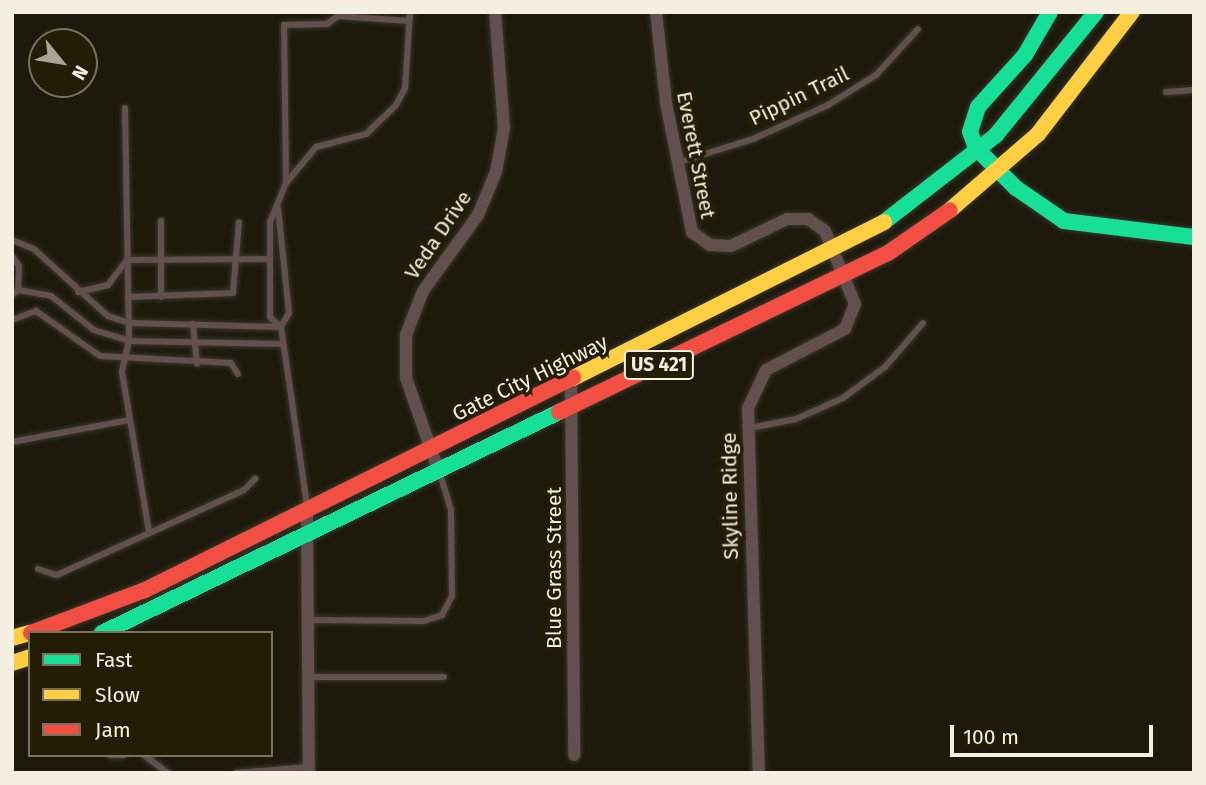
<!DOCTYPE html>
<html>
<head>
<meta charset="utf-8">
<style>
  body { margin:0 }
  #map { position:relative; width:1206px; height:785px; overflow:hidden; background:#1d1a0d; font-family:"Fira Sans",sans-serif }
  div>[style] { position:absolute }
  .roads { filter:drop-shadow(0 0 2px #39372c) drop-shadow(0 0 2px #39372c) }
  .lane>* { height:6px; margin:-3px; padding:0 3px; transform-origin:3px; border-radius:3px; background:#61504d }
  .street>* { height:12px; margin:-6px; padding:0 6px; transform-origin:6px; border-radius:6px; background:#61504d }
  .fast>* { height:16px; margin:-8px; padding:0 8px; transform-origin:8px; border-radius:8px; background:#16e098 }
  .slow>* { height:16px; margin:-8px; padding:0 8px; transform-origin:8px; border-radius:8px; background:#ffcf43 }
  .jam>* { height:16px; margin:-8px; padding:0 8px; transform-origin:8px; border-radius:8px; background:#f24e42 }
  span { translate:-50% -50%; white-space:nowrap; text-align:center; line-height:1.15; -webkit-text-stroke:7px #241d06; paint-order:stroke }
  .shield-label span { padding:2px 5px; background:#241d06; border:2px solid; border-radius:5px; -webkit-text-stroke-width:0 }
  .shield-label { font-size:19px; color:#f4efe1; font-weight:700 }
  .street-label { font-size:21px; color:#f4efe1 }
  .frame { position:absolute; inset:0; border:14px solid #f4efe1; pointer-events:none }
  .legend { position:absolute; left:28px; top:631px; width:245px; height:126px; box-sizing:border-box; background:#241d06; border:2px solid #77715e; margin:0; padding:9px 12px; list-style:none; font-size:21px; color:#f4efe1 }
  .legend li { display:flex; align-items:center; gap:14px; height:35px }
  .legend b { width:35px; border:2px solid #77715e }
  .north { position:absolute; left:28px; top:28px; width:70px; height:70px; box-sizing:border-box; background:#241d06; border:2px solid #77715e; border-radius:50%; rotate:120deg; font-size:19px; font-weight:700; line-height:28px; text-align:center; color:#f4efe1 }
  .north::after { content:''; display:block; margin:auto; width:24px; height:32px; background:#a9a497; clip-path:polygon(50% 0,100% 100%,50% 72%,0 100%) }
  .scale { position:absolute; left:950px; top:725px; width:203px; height:32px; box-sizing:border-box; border:4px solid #f4efe1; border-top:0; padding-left:9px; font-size:21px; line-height:24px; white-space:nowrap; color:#f4efe1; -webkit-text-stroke:5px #241d06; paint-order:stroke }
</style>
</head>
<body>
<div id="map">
  <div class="roads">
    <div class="lane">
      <div style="left:1166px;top:92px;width:28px;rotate:-4deg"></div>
      <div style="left:125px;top:108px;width:233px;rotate:89deg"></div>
      <div style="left:129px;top:341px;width:32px;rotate:103deg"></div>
      <div style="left:122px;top:372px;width:162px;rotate:80.4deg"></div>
      <div style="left:676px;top:163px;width:81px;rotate:-17.3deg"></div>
      <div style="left:753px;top:139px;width:82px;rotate:-24.4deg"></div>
      <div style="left:828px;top:105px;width:57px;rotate:-32deg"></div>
      <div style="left:876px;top:75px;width:62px;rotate:-47.6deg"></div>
      <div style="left:286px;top:182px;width:157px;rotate:-90.7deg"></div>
      <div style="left:284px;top:25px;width:43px;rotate:-1.3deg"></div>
      <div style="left:327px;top:24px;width:14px;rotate:-36deg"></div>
      <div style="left:338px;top:16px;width:71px;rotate:4deg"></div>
      <div style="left:278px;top:208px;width:106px;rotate:84deg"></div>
      <div style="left:289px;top:313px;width:16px;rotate:120deg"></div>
      <div style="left:281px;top:327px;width:181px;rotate:81.7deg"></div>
      <div style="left:12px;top:240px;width:24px;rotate:22deg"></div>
      <div style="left:34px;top:249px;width:100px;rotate:42.2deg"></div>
      <div style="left:108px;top:316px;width:22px;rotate:18deg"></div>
      <div style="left:129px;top:323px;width:152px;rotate:1.5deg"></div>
      <div style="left:12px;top:256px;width:12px;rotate:55deg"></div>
      <div style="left:19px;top:266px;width:24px;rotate:92deg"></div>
      <div style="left:78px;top:292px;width:31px;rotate:-13deg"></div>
      <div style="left:108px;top:285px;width:31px;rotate:-53deg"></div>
      <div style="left:127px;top:260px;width:143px;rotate:-0.4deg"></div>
      <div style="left:12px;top:295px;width:8px;rotate:-40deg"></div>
      <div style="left:18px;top:290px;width:34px;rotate:10deg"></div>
      <div style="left:51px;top:296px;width:55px;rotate:38.3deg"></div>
      <div style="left:94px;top:330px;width:37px;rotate:17deg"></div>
      <div style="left:129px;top:341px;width:154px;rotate:1.1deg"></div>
      <div style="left:128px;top:297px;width:105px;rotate:-2.2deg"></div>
      <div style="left:233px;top:293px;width:71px;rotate:-85.2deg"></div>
      <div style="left:161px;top:297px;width:76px;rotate:-90deg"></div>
      <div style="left:12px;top:320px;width:26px;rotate:-21deg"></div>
      <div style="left:36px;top:311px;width:78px;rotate:35.1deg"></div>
      <div style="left:100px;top:356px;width:131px;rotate:3.1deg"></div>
      <div style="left:231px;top:363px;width:13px;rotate:58deg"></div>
      <div style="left:193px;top:324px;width:40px;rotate:84.3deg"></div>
      <div style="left:281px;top:327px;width:15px;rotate:-138deg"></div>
      <div style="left:270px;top:317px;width:95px;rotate:-90deg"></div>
      <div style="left:270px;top:222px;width:42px;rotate:-67.7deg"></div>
      <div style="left:286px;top:183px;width:47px;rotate:-50.2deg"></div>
      <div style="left:316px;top:147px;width:52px;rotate:-14.6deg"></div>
      <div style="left:366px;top:134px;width:42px;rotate:-44deg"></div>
      <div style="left:396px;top:105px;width:19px;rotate:-62deg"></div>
      <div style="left:405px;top:88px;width:76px;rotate:-86.2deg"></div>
      <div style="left:750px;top:428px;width:47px;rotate:-11.1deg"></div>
      <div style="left:796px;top:419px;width:51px;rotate:-24.1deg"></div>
      <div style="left:843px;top:398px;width:52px;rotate:-36.4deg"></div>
      <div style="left:885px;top:367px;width:58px;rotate:-49.2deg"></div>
      <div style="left:12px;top:442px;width:120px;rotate:-10.6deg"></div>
      <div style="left:38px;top:569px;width:20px;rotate:18deg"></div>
      <div style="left:57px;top:575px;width:205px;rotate:-24.4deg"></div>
      <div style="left:244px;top:490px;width:16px;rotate:-45deg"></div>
      <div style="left:307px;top:620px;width:117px;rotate:0.5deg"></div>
      <div style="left:424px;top:621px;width:19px;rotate:-18deg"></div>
      <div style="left:442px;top:615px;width:21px;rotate:-62deg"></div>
      <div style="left:452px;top:596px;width:86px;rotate:-90.7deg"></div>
      <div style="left:451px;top:510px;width:38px;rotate:-107deg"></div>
      <div style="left:308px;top:677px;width:136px"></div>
      <div style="left:110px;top:755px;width:14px"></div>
      <div style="left:144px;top:755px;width:30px;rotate:37deg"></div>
      <div style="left:236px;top:773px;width:73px;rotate:-4.7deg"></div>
    </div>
    <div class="street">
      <div style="left:656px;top:12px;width:92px;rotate:83.7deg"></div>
      <div style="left:666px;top:103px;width:132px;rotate:78.6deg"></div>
      <div style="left:692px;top:232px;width:22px;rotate:36deg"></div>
      <div style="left:710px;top:245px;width:21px;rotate:3deg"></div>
      <div style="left:731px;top:246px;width:62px;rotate:-25.7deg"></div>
      <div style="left:787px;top:219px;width:21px"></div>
      <div style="left:808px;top:219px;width:21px;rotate:35deg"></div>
      <div style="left:825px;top:231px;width:79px;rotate:67.7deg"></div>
      <div style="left:855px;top:304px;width:27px;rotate:112deg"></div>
      <div style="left:845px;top:329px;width:89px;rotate:152.6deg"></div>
      <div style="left:766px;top:370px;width:42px;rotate:115.3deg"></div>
      <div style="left:748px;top:408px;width:365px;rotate:88.3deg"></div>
      <div style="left:571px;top:381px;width:374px;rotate:89.5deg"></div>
      <div style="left:439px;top:472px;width:100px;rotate:-109.3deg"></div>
      <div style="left:406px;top:378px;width:43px;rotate:-90deg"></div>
      <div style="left:406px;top:335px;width:47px;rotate:-68.9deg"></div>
      <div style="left:423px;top:291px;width:94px;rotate:-54.1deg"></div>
      <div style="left:478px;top:215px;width:47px;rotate:-67.3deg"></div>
      <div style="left:496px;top:172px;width:45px;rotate:-79.7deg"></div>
      <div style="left:504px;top:128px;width:116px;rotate:-94.4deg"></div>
      <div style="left:307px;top:511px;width:262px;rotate:89.6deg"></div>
    </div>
    <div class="fast">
      <div style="left:1050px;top:12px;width:50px;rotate:120.2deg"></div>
      <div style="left:1025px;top:55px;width:70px;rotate:132.1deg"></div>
      <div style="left:978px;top:107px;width:26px;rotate:108deg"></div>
      <div style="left:970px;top:132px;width:17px;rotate:69deg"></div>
      <div style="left:976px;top:148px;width:57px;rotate:45deg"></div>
      <div style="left:1016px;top:188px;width:58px;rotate:34.5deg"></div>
      <div style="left:1064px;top:221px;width:131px;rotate:7deg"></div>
      <div style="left:884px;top:222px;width:142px;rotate:-37.8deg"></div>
      <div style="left:996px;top:135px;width:159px;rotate:-50.9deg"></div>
      <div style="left:102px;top:633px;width:508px;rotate:-25.81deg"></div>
    </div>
    <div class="slow">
      <div style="left:950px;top:210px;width:116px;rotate:-40.8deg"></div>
      <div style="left:1038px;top:134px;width:154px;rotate:-52.4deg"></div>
      <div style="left:573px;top:378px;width:348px;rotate:-26.6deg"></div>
      <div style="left:12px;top:638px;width:19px;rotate:-16deg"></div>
      <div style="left:12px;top:663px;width:19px;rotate:-18deg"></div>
    </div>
    <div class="jam">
      <div style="left:559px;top:412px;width:365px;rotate:-25.8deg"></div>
      <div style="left:888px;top:253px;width:75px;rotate:-34.7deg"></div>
      <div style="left:31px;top:633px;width:122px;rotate:-20.7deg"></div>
      <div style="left:145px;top:590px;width:478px;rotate:-26.4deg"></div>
    </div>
  </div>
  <div class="shield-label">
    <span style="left:659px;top:365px">US 421</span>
  </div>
  <div class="street-label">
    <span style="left:799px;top:96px;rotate:-26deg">Pippin Trail</span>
    <span style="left:696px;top:155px;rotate:79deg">Everett Street</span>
    <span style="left:438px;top:235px;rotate:-56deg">Veda Drive</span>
    <span style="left:530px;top:378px;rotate:-26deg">Gate City Highway</span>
    <span style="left:730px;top:496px;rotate:-91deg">Skyline Ridge</span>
    <span style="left:554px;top:568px;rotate:-90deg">Blue Grass Street</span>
  </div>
  <div class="frame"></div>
  <ul class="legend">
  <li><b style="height:9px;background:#16e098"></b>Fast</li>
  <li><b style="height:9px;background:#ffcf43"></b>Slow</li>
  <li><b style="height:9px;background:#f24e42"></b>Jam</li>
  </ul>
  <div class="north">N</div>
  <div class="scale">100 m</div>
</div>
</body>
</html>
